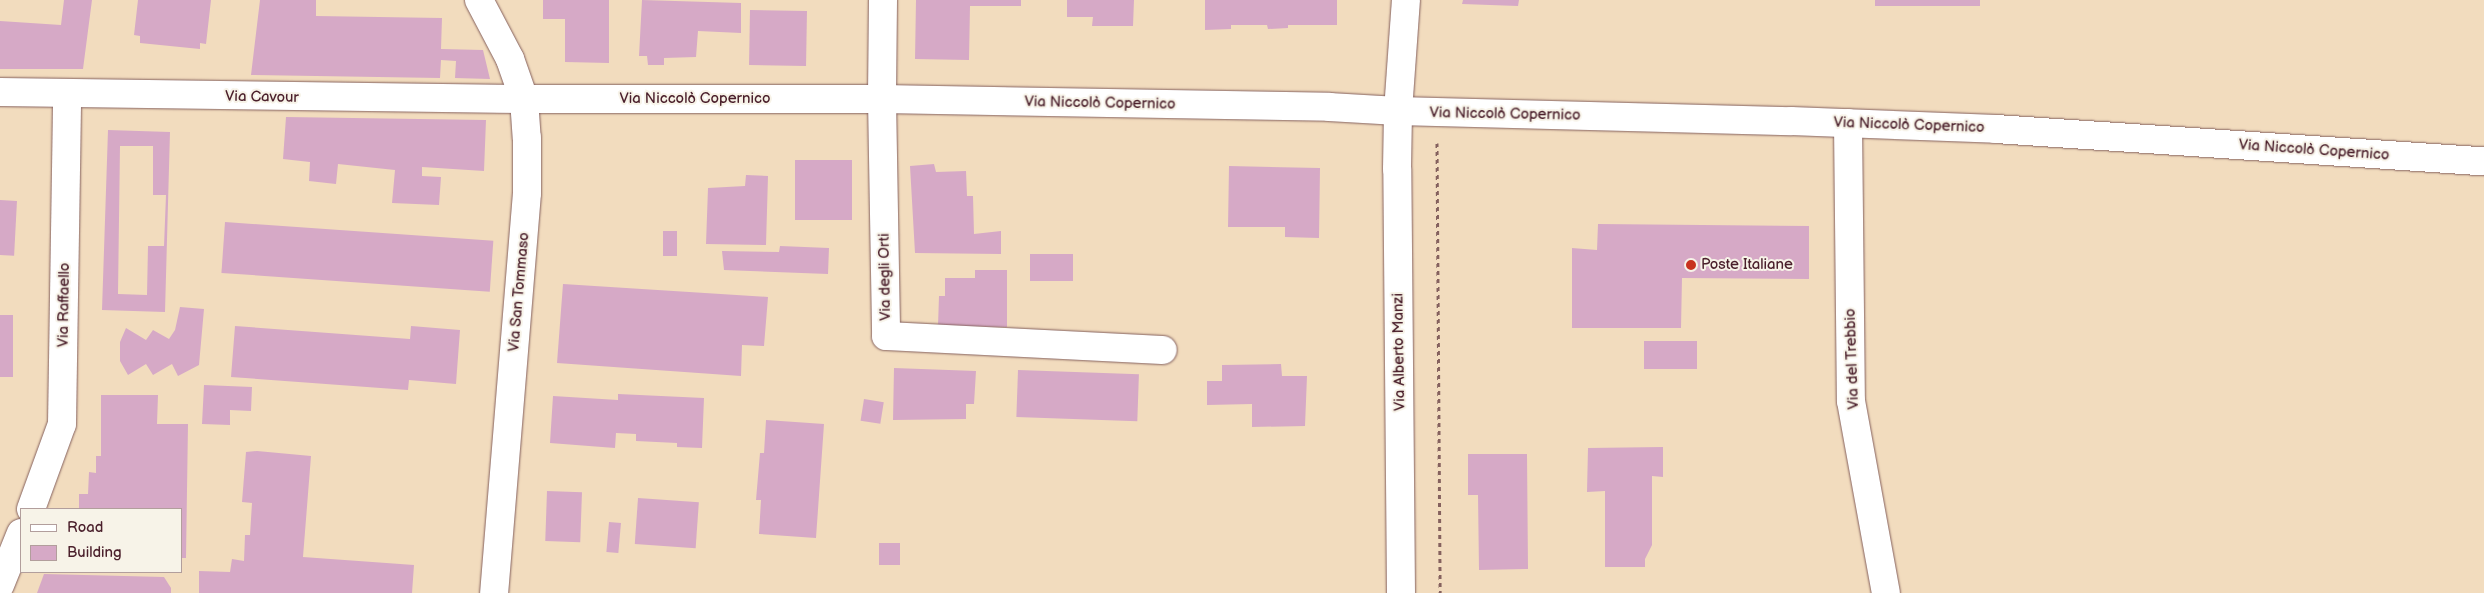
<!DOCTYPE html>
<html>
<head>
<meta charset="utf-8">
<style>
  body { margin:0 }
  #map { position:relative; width:2484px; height:593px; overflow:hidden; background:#f2dcbe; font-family:"Balsamiq Sans",sans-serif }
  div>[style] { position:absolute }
  .building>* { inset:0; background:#d6a9c6; transform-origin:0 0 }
  .path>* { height:3px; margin-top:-1.5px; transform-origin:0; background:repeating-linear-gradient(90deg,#85615e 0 4px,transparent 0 8px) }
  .roads { filter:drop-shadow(0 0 1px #85615e) drop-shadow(0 0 1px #85615e) }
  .minor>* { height:28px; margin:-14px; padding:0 14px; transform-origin:14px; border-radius:14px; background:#fff }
  .secondary>* { height:28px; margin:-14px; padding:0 14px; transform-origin:14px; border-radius:14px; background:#fff }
  .dots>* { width:14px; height:14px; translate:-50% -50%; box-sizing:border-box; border:2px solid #f7f3e8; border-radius:50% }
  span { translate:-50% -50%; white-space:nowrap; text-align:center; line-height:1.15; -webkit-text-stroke:4px #f7f3e8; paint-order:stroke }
  .street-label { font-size:15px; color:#4a1f2b }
  .poi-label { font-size:15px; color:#4a1f2b }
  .left { translate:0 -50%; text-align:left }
  .legend { position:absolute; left:20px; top:508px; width:162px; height:65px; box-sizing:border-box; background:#f7f3e8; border:1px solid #b29e9c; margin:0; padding:6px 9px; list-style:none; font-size:15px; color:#4a1f2b }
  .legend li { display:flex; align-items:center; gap:10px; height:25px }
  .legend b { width:25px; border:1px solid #b29e9c }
</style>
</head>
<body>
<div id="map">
  <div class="building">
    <div style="clip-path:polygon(64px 0,92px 0,83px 69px,0 69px,0 21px,61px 25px)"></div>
    <div style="clip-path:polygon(138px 0,211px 0,206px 44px,200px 43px,200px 49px,140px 43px,140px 36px,134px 35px)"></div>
    <div style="clip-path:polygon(260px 0,316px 0,316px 16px,442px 18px,441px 49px,483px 50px,490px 79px,455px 78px,456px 61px,441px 60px,440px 78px,251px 75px)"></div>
    <div style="clip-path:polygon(543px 0,609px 0,609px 63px,565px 62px,565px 19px,543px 19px)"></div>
    <div style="clip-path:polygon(642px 0,741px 3px,741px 33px,698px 31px,696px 57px,664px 58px,664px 65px,648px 65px,647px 56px,639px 56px)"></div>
    <div style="clip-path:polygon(916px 0,1021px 0,1021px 6px,970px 6px,969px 60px,915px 59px)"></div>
    <div style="clip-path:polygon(1067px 0,1134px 0,1133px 26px,1092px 26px,1093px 17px,1067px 17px)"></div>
    <div style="clip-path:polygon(1205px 0,1337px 0,1337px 25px,1288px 25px,1288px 28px,1268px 29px,1267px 25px,1231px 25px,1231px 29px,1205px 30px)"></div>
    <div style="clip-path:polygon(1463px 0,1519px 0,1518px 6px,1462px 4px)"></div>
    <div style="left:1875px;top:0;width:105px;height:6px"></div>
    <div style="left:750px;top:10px;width:57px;height:55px;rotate:1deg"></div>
    <div style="clip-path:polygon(286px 117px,486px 120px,484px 171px,422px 167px,422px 176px,441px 177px,439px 205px,392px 203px,395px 170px,338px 164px,336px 184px,309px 181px,310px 162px,283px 159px)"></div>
    <div style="clip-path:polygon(evenodd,108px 130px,170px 132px,165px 312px,102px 310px,108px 130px,120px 146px,153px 146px,153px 195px,166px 195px,164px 246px,148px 246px,147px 295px,118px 294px,120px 146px)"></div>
    <div style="left:795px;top:160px;width:57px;height:60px"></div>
    <div style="clip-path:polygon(934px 164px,936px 172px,966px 171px,967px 196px,973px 196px,974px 234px,1001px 231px,1001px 254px,915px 253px,910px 166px)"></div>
    <div style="clip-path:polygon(1229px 166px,1320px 168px,1319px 238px,1285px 237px,1285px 227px,1228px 227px)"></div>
    <div style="clip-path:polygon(746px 175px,768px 176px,766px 245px,706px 244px,708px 188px,745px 186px)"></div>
    <div style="left:0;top:200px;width:17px;height:55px;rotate:3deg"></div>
    <div style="left:225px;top:222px;width:269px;height:51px;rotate:4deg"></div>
    <div style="clip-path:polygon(1598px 224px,1809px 226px,1809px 279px,1682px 278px,1681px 328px,1572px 328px,1572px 248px,1597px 250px)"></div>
    <div style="left:663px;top:231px;width:14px;height:25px"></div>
    <div style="clip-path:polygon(780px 246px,829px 248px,828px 274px,724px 270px,722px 251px,779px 252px)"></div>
    <div style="left:1030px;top:254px;width:43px;height:27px"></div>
    <div style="clip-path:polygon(975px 270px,1007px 270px,1007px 327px,938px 326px,939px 296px,945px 296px,945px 278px,975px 278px)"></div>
    <div style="clip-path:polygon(563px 284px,768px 297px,764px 346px,742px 345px,741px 376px,557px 363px)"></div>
    <div style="clip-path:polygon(180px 307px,204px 309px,199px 365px,178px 376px,172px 364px,153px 375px,146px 364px,128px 375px,120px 361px,120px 342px,126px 328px,146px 340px,153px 330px,169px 339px,175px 330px)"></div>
    <div style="left:0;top:315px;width:13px;height:62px"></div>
    <div style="clip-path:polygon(235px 326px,410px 339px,411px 326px,460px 330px,456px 384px,409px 380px,408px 390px,231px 377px)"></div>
    <div style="left:1644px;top:341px;width:53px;height:28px"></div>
    <div style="clip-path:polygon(1281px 364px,1282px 376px,1307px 376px,1305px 426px,1252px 427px,1252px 404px,1207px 405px,1207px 381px,1222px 381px,1222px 365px)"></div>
    <div style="clip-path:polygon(894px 368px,976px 371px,974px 404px,966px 404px,966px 419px,893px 420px)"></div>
    <div style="left:1018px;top:370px;width:121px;height:47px;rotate:2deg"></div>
    <div style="clip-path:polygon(204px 385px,252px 387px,251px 411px,230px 410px,230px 425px,202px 424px)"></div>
    <div style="clip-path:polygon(618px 394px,704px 398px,702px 448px,677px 447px,677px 443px,636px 441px,636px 434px,616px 433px,615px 448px,550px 443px,553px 396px,618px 400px)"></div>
    <div style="clip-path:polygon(101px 395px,158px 395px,157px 424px,188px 424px,186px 558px,181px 558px,181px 509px,79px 509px,79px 494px,88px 494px,89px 472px,96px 473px,96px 456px,101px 456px)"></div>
    <div style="left:864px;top:399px;width:20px;height:22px;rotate:9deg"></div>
    <div style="clip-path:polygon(766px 420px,824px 424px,816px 538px,759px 534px,761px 500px,756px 500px,760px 453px,764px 453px)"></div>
    <div style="clip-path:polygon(1663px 447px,1663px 477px,1652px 476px,1652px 545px,1645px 559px,1645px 567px,1605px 567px,1605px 491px,1587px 492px,1588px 448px)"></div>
    <div style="clip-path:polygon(257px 451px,311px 456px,303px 557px,414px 565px,412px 593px,199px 593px,199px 571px,230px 572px,232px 559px,244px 561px,245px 535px,250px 535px,252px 503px,242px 502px,246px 452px)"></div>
    <div style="clip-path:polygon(1468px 454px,1527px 454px,1528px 569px,1479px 570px,1478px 495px,1468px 495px)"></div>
    <div style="left:547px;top:491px;width:35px;height:50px;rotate:2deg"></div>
    <div style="left:638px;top:498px;width:61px;height:46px;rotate:4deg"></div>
    <div style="left:609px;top:522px;width:12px;height:30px;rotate:5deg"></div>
    <div style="left:879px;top:543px;width:21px;height:22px"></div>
    <div style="clip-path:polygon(44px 574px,164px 577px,171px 588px,171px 593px,37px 593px)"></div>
  </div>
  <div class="path">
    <div style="left:1437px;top:143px;width:450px;rotate:89.6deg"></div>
  </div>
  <div class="roads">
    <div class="minor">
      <div style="left:479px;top:0;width:67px;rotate:62.3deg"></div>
      <div style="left:510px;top:59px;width:42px;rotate:70.7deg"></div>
      <div style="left:524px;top:99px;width:39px;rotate:86deg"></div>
      <div style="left:527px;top:138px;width:55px;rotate:90deg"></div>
      <div style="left:527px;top:193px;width:401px;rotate:94.7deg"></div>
      <div style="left:883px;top:0;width:99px;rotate:90.6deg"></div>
      <div style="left:882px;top:99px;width:237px;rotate:89deg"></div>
      <div style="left:886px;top:336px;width:277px;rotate:2.9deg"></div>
      <div style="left:1848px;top:123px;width:278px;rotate:89.4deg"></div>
      <div style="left:1851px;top:401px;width:195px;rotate:79.7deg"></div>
      <div style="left:31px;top:509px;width:90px;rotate:-70deg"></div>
      <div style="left:62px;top:424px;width:329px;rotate:-89.1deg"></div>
      <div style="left:0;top:585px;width:56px;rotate:-68deg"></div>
      <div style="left:1401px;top:593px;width:424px;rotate:-90.5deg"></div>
      <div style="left:1397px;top:169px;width:58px;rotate:-89deg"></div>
      <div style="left:1398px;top:111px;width:111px;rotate:-85.9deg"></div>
    </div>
    <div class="secondary">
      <div style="left:0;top:92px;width:524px;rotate:0.77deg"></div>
      <div style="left:524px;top:99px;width:358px"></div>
      <div style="left:882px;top:99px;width:447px;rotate:1deg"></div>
      <div style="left:1329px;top:107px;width:69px;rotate:3.3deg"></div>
      <div style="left:1398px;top:111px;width:393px;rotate:1.5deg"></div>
      <div style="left:1791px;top:121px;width:205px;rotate:2.2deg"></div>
      <div style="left:1996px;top:129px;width:489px;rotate:3.8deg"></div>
    </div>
  </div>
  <div class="dots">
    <div style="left:1691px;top:265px;background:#c8321e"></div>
  </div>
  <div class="street-label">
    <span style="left:262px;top:97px;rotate:1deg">Via Cavour</span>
    <span style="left:695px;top:99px">Via Niccolò Copernico</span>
    <span style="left:1100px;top:103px;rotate:1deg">Via Niccolò Copernico</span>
    <span style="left:1505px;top:114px;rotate:1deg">Via Niccolò Copernico</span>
    <span style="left:1909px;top:125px;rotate:2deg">Via Niccolò Copernico</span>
    <span style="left:2314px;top:150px;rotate:4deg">Via Niccolò Copernico</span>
    <span style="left:885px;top:277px;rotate:-91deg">Via degli Orti</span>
    <span style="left:519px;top:292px;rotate:-85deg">Via San Tommaso</span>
    <span style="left:64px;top:305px;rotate:-89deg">Via Raffaello</span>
    <span style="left:1399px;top:352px;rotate:-91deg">Via Alberto Manzi</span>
    <span style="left:1852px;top:359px;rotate:-92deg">Via del Trebbio</span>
  </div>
  <div class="poi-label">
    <span class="left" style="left:1701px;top:265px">Poste Italiane</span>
  </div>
  <ul class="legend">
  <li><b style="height:6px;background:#fff"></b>Road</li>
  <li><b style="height:14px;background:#d6a9c6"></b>Building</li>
  </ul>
</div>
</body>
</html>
